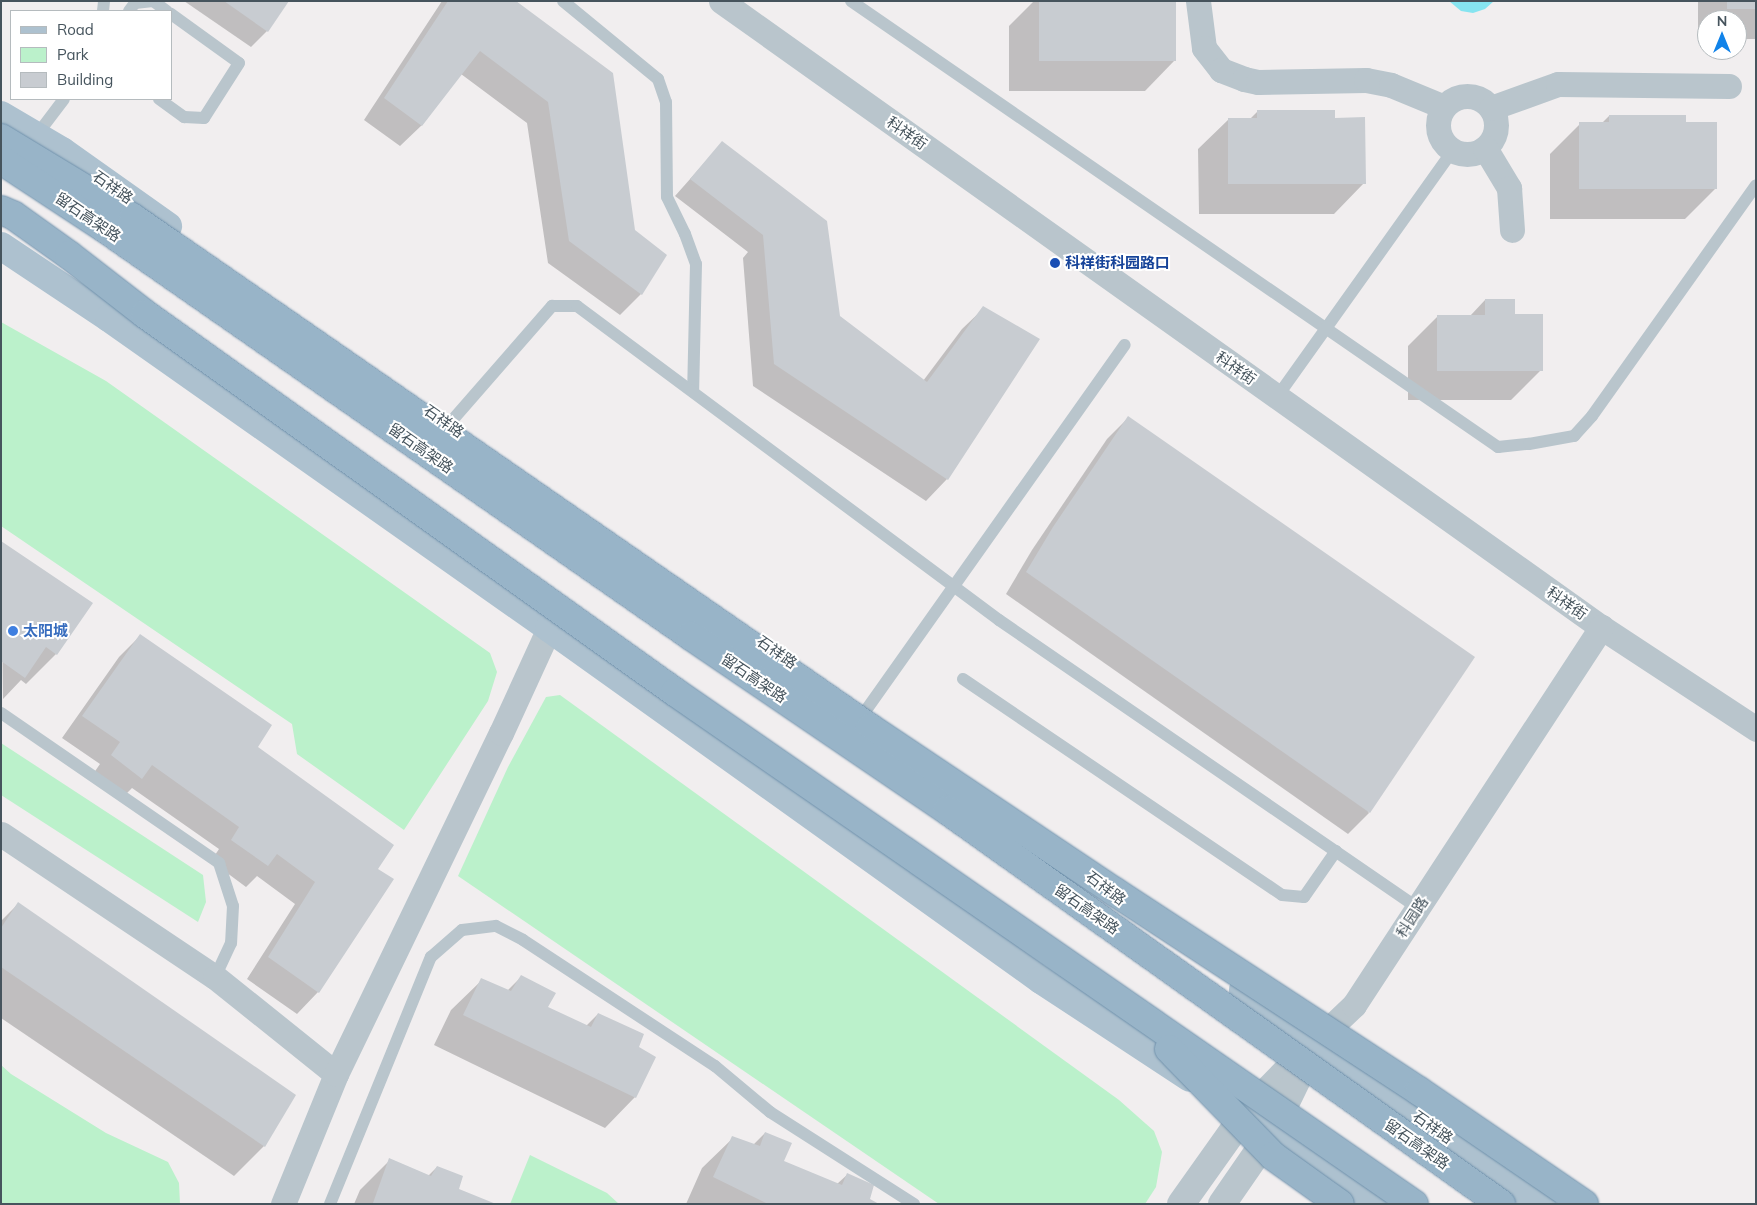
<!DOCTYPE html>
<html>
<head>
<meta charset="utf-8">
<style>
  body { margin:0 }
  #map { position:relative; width:1757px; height:1205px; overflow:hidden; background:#f1eeef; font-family:Mulish,"Noto Sans SC",sans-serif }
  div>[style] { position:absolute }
  .green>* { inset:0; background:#bbf1cb }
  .water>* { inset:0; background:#86e4f0 }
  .shadow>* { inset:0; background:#0003 }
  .building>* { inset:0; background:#c8ccd1; transform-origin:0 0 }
  .service>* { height:12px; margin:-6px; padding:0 6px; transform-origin:6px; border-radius:6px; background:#b9c5cc }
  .minor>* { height:25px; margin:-12.5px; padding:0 12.5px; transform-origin:12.5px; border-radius:12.5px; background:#b9c5cc }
  .minor>.ring { margin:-12.5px; padding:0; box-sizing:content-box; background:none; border:25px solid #b9c5cc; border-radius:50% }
  .tertiary>* { height:28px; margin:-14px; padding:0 14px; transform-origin:14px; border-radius:14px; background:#b9c5cc }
  .primary>* { height:28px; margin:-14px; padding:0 14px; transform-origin:14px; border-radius:14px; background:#adc1cf }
  .bridges { filter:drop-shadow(0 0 1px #6f91ac) drop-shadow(0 0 1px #6f91ac) }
  .trunk-bridge>* { height:28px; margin:-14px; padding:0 14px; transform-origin:14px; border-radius:14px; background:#98b4c8 }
  .dots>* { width:14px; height:14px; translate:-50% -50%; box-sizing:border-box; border:2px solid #fff; border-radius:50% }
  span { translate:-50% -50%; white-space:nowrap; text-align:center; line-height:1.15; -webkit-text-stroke:4px #fff; paint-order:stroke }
  .street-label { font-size:15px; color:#46545d }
  .transit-label { font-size:15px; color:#164399; font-weight:700 }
  .left { translate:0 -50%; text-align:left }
  .shop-label { font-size:15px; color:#366cbe; font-weight:700 }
  .frame { position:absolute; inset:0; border:2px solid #46545d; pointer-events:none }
  .legend { position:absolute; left:10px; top:10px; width:162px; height:90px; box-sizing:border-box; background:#fff; border:1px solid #b5bbbe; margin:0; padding:6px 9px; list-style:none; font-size:15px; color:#46545d }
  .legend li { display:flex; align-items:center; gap:10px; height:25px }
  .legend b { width:25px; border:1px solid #b5bbbe }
  .north { position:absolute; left:1697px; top:10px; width:50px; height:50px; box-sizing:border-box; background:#fff; border:1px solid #b5bbbe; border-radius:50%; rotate:0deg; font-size:14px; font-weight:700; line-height:20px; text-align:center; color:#46545d }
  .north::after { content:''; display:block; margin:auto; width:18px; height:22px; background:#1183e9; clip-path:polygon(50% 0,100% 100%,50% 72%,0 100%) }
</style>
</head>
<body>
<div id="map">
  <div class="green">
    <div style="clip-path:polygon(1px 322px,106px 381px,490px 653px,497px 672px,488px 701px,404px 830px,297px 754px,292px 724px,1px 526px)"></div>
    <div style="clip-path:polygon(560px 695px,1119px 1100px,1154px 1131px,1162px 1152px,1156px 1187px,1145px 1204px,939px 1204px,458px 876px,508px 767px,546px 697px)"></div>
    <div style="clip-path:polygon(1px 743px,203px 875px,206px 902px,198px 922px,1px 795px)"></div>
    <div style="clip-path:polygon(1px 1065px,11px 1074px,106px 1133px,168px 1162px,179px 1183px,180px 1204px,1px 1204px)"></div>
    <div style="clip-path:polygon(530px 1155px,607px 1193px,619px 1204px,510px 1204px)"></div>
  </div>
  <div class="water">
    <div style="clip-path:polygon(1449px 1px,1494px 1px,1485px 9px,1473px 13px,1461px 11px)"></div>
  </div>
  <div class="shadow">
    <div style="clip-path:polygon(184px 1px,288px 1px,267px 31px,251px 47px)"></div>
    <div style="clip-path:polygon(442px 1px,514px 1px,641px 294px,620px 315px,548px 263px,527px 123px,461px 74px,422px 125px,400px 146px,364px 120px)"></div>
    <div style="clip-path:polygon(1034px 1px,1175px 1px,1175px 60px,1145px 91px,1009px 91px,1009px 26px)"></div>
    <div style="clip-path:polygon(1698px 1px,1756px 1px,1756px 39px,1737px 39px,1737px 20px,1707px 20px,1707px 39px,1698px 39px)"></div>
    <div style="clip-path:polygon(1258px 111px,1334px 119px,1364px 183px,1334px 214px,1199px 214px,1198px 149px,1229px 119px,1250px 119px)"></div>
    <div style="clip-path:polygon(1609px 116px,1685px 124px,1716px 188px,1685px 219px,1550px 219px,1550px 154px,1580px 124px,1601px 124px)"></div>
    <div style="clip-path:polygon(722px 143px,839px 316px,923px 381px,962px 329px,984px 308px,947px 479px,926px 501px,753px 386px,743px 258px,748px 252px,675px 196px)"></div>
    <div style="clip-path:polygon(1485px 300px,1514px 315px,1541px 370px,1511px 400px,1408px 400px,1408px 346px,1438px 316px,1470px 316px)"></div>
    <div style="clip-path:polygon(1128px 418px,1369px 813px,1348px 834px,1006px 594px,1032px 550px,1107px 439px)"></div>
    <div style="clip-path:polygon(1px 542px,56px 654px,26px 684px,21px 680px,3px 699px)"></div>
    <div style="clip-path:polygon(140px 636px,257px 748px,377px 870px,392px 880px,318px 992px,297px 1014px,247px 979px,295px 904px,257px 876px,246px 887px,211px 861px,219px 849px,132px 788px,120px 800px,91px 777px,100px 764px,62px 738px,119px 657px)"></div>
    <div style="clip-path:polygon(18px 904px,294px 1096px,264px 1146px,234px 1176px,1px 1018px,1px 921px)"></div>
    <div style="clip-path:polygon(522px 976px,546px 1008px,586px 1026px,598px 1014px,637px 1048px,635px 1097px,605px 1128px,434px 1045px,451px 1010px,482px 980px,507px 991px)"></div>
    <div style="clip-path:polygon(765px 1133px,782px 1161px,837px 1184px,848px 1174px,868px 1200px,876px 1204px,686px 1204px,702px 1168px,733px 1138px,753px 1145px)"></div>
    <div style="clip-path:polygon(390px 1160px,428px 1176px,437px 1167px,457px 1190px,493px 1204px,354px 1204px,360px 1190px)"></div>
  </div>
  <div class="building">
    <div style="clip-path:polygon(224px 1px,289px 1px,268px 32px)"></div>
    <div style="clip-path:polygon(448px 1px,516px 1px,613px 73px,635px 230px,667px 255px,642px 295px,569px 241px,548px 102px,480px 51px,422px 126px,384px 98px)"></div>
    <div style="left:1039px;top:1px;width:137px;height:60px"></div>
    <div style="left:1727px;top:1px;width:29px;height:8px"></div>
    <div style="clip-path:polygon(1257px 110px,1335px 110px,1335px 118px,1365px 117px,1366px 184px,1228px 184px,1228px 118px,1257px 118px)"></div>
    <div style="clip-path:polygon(1609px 115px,1686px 115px,1686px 122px,1717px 122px,1717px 189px,1579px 189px,1579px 122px,1609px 122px)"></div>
    <div style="clip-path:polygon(722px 141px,827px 221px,840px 316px,927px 382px,983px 306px,1040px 339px,948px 480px,774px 364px,763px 235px,690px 179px)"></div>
    <div style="clip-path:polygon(1485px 299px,1515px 299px,1515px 314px,1543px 314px,1543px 371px,1437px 371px,1437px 315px,1485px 315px)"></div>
    <div style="clip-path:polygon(1128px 416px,1475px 657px,1370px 813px,1026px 572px,1053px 527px)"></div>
    <div style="clip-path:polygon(1px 541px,93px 603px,57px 655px,46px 647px,25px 678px,1px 661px)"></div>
    <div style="clip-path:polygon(140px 634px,272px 725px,258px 747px,394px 845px,378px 869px,394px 879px,319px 993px,268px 957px,315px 882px,277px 854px,268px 866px,231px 840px,239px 827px,152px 765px,142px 779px,111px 755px,120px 742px,82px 716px)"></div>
    <div style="clip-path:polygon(18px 902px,296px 1095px,265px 1147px,1px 967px,1px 928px)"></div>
    <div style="clip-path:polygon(521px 975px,556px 993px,548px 1007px,591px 1027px,598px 1013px,644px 1034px,639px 1047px,656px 1057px,636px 1098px,463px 1015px,481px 978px,511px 991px)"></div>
    <div style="clip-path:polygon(765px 1132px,792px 1143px,784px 1161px,842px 1185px,847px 1173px,874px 1185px,870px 1199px,879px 1204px,768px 1204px,713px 1177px,732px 1136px,760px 1146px)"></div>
    <div style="clip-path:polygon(389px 1158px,431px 1176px,437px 1166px,463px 1176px,459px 1189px,496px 1204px,375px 1204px,373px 1203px)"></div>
  </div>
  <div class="service">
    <div style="left:563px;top:1px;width:123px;rotate:39.4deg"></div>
    <div style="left:658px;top:79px;width:24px;rotate:71deg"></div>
    <div style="left:666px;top:102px;width:95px;rotate:89.4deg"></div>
    <div style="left:667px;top:197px;width:41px;rotate:64.1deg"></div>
    <div style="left:685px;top:234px;width:32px;rotate:70deg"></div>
    <div style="left:696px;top:264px;width:128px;rotate:91.3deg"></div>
    <div style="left:851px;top:1px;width:786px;rotate:34.58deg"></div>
    <div style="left:1498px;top:447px;width:31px;rotate:-6deg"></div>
    <div style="left:1529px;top:444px;width:46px;rotate:-10.1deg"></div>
    <div style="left:1574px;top:436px;width:27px;rotate:-48deg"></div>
    <div style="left:1592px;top:416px;width:283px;rotate:-54.6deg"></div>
    <div style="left:103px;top:11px;width:10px;rotate:-84deg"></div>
    <div style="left:129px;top:11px;width:10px;rotate:-53deg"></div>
    <div style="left:135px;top:3px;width:18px;rotate:-6deg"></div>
    <div style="left:153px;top:1px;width:17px;rotate:36deg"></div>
    <div style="left:159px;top:99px;width:31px;rotate:36deg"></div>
    <div style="left:184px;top:117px;width:20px;rotate:3deg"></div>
    <div style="left:204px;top:118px;width:65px;rotate:-57.5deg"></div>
    <div style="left:239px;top:63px;width:84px;rotate:-144.2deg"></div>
    <div style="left:36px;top:136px;width:46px;rotate:-52.9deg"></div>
    <div style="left:1277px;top:397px;width:303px;rotate:-54.5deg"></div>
    <div style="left:449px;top:424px;width:157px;rotate:-48.9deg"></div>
    <div style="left:552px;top:306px;width:25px"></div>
    <div style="left:577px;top:306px;width:526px;rotate:36.65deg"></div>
    <div style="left:999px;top:620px;width:508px;rotate:34.5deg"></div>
    <div style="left:963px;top:679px;width:385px;rotate:34.1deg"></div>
    <div style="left:1282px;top:895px;width:22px;rotate:5deg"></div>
    <div style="left:1304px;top:897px;width:56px;rotate:-55.2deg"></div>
    <div style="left:1px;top:713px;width:265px;rotate:34.5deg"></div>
    <div style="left:219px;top:863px;width:45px;rotate:72deg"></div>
    <div style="left:233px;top:906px;width:37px;rotate:93deg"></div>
    <div style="left:231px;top:943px;width:38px;rotate:115deg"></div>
    <div style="left:864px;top:713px;width:451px;rotate:-54.7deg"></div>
    <div style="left:330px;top:1204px;width:267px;rotate:-67.8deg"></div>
    <div style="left:431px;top:957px;width:41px;rotate:-41.1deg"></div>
    <div style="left:462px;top:930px;width:34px;rotate:-7deg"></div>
    <div style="left:496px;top:926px;width:30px;rotate:27deg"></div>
    <div style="left:523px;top:940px;width:230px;rotate:33.3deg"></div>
    <div style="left:715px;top:1066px;width:72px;rotate:39.9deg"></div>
    <div style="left:770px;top:1112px;width:171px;rotate:32.6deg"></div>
  </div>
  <div class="minor">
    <div style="left:721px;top:1px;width:1080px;rotate:35.43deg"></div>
    <div style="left:1601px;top:627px;width:186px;rotate:33.3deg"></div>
    <div style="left:1198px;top:1px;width:47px;rotate:82.7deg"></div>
    <div style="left:1204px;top:48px;width:28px;rotate:52deg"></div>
    <div style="left:1221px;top:70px;width:25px;rotate:21deg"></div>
    <div style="left:1244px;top:79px;width:14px;rotate:12deg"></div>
    <div style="left:1258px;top:82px;width:108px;rotate:-1.1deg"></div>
    <div style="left:1366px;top:80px;width:25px;rotate:11deg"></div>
    <div style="left:1391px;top:85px;width:57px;rotate:22.5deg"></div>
    <div class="ring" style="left:1438px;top:96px;width:33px;height:33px"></div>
    <div style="left:1491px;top:108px;width:71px;rotate:-19.7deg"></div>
    <div style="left:1558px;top:84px;width:171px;rotate:0.7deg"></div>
    <div style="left:1485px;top:148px;width:47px;rotate:59deg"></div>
    <div style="left:1509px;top:188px;width:42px;rotate:85.9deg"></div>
    <div style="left:1px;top:834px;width:257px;rotate:33.8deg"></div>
    <div style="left:215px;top:977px;width:155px;rotate:38.7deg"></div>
    <div style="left:1314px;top:1043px;width:55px;rotate:-43.5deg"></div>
    <div style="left:1354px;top:1005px;width:452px;rotate:-56.8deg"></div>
    <div style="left:283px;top:1204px;width:140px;rotate:-67.8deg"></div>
    <div style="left:336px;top:1074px;width:379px;rotate:-64.2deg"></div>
    <div style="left:501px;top:733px;width:115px;rotate:-65.4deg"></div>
  </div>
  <div class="tertiary">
    <div style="left:1181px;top:1204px;width:110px;rotate:-54.6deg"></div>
    <div style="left:1245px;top:1114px;width:98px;rotate:-45.8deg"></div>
    <div style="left:1222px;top:1204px;width:86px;rotate:-55.4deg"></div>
    <div style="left:1271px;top:1133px;width:78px;rotate:-64.1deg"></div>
  </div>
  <div class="primary">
    <div style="left:1px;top:115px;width:71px;rotate:30.5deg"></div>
    <div style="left:62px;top:151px;width:130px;rotate:35.3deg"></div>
    <div style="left:1px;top:246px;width:130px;rotate:33.7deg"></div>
    <div style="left:109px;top:318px;width:538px;rotate:35.17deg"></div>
    <div style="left:549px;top:628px;width:605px;rotate:35.58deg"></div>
    <div style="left:1041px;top:980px;width:178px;rotate:33.3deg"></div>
    <div style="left:1243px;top:990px;width:368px;rotate:35.6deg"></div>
    <div style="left:1234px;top:1107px;width:169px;rotate:34.9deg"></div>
  </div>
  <div class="bridges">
    <div class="trunk-bridge">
      <div style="left:1px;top:138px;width:154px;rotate:31.2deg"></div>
      <div style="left:133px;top:218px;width:896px;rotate:34.68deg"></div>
      <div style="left:870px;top:728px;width:295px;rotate:33.8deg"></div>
      <div style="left:1115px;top:892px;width:363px;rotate:33.2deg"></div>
      <div style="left:1419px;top:1091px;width:200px;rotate:34.4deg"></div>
      <div style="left:1px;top:160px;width:122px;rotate:33.3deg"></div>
      <div style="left:103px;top:227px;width:716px;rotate:34.82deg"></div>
      <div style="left:691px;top:636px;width:310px;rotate:34.2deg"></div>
      <div style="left:947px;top:810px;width:680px;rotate:35.42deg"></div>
      <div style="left:1px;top:210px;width:13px;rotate:23deg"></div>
      <div style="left:13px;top:215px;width:69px;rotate:35.5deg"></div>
      <div style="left:69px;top:255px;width:96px;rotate:37.8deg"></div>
      <div style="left:145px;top:314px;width:651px;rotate:35.5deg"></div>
      <div style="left:675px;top:692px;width:899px;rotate:34.72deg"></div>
      <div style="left:1169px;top:1049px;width:149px;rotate:45.8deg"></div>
      <div style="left:1273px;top:1156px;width:82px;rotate:35.6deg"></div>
    </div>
  </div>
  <div class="dots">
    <div style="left:1055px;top:263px;background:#1a4fb4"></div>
    <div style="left:13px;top:631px;background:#3f7fe0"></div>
  </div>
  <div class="street-label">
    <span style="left:907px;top:133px;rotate:35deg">科祥街</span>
    <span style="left:113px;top:187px;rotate:35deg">石祥路</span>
    <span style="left:88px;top:217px;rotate:34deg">留石高架路</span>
    <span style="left:1236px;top:368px;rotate:35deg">科祥街</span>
    <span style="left:444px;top:421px;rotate:35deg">石祥路</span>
    <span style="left:421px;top:448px;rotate:35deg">留石高架路</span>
    <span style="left:1567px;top:603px;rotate:35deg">科祥街</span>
    <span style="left:777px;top:652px;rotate:35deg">石祥路</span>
    <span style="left:754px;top:678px;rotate:34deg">留石高架路</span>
    <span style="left:1106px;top:888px;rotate:37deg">石祥路</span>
    <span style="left:1087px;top:909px;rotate:35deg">留石高架路</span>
    <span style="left:1412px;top:917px;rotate:-57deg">科园路</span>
    <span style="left:1433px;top:1127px;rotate:35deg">石祥路</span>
    <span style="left:1417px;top:1144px;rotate:35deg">留石高架路</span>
  </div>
  <div class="transit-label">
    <span class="left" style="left:1065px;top:263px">科祥街科园路口</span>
  </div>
  <div class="shop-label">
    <span class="left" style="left:23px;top:631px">太阳城</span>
  </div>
  <div class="frame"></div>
  <ul class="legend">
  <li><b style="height:6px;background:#adc1cf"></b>Road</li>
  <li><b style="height:14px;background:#bbf1cb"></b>Park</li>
  <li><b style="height:14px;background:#c8ccd1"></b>Building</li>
  </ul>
  <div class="north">N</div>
</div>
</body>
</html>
